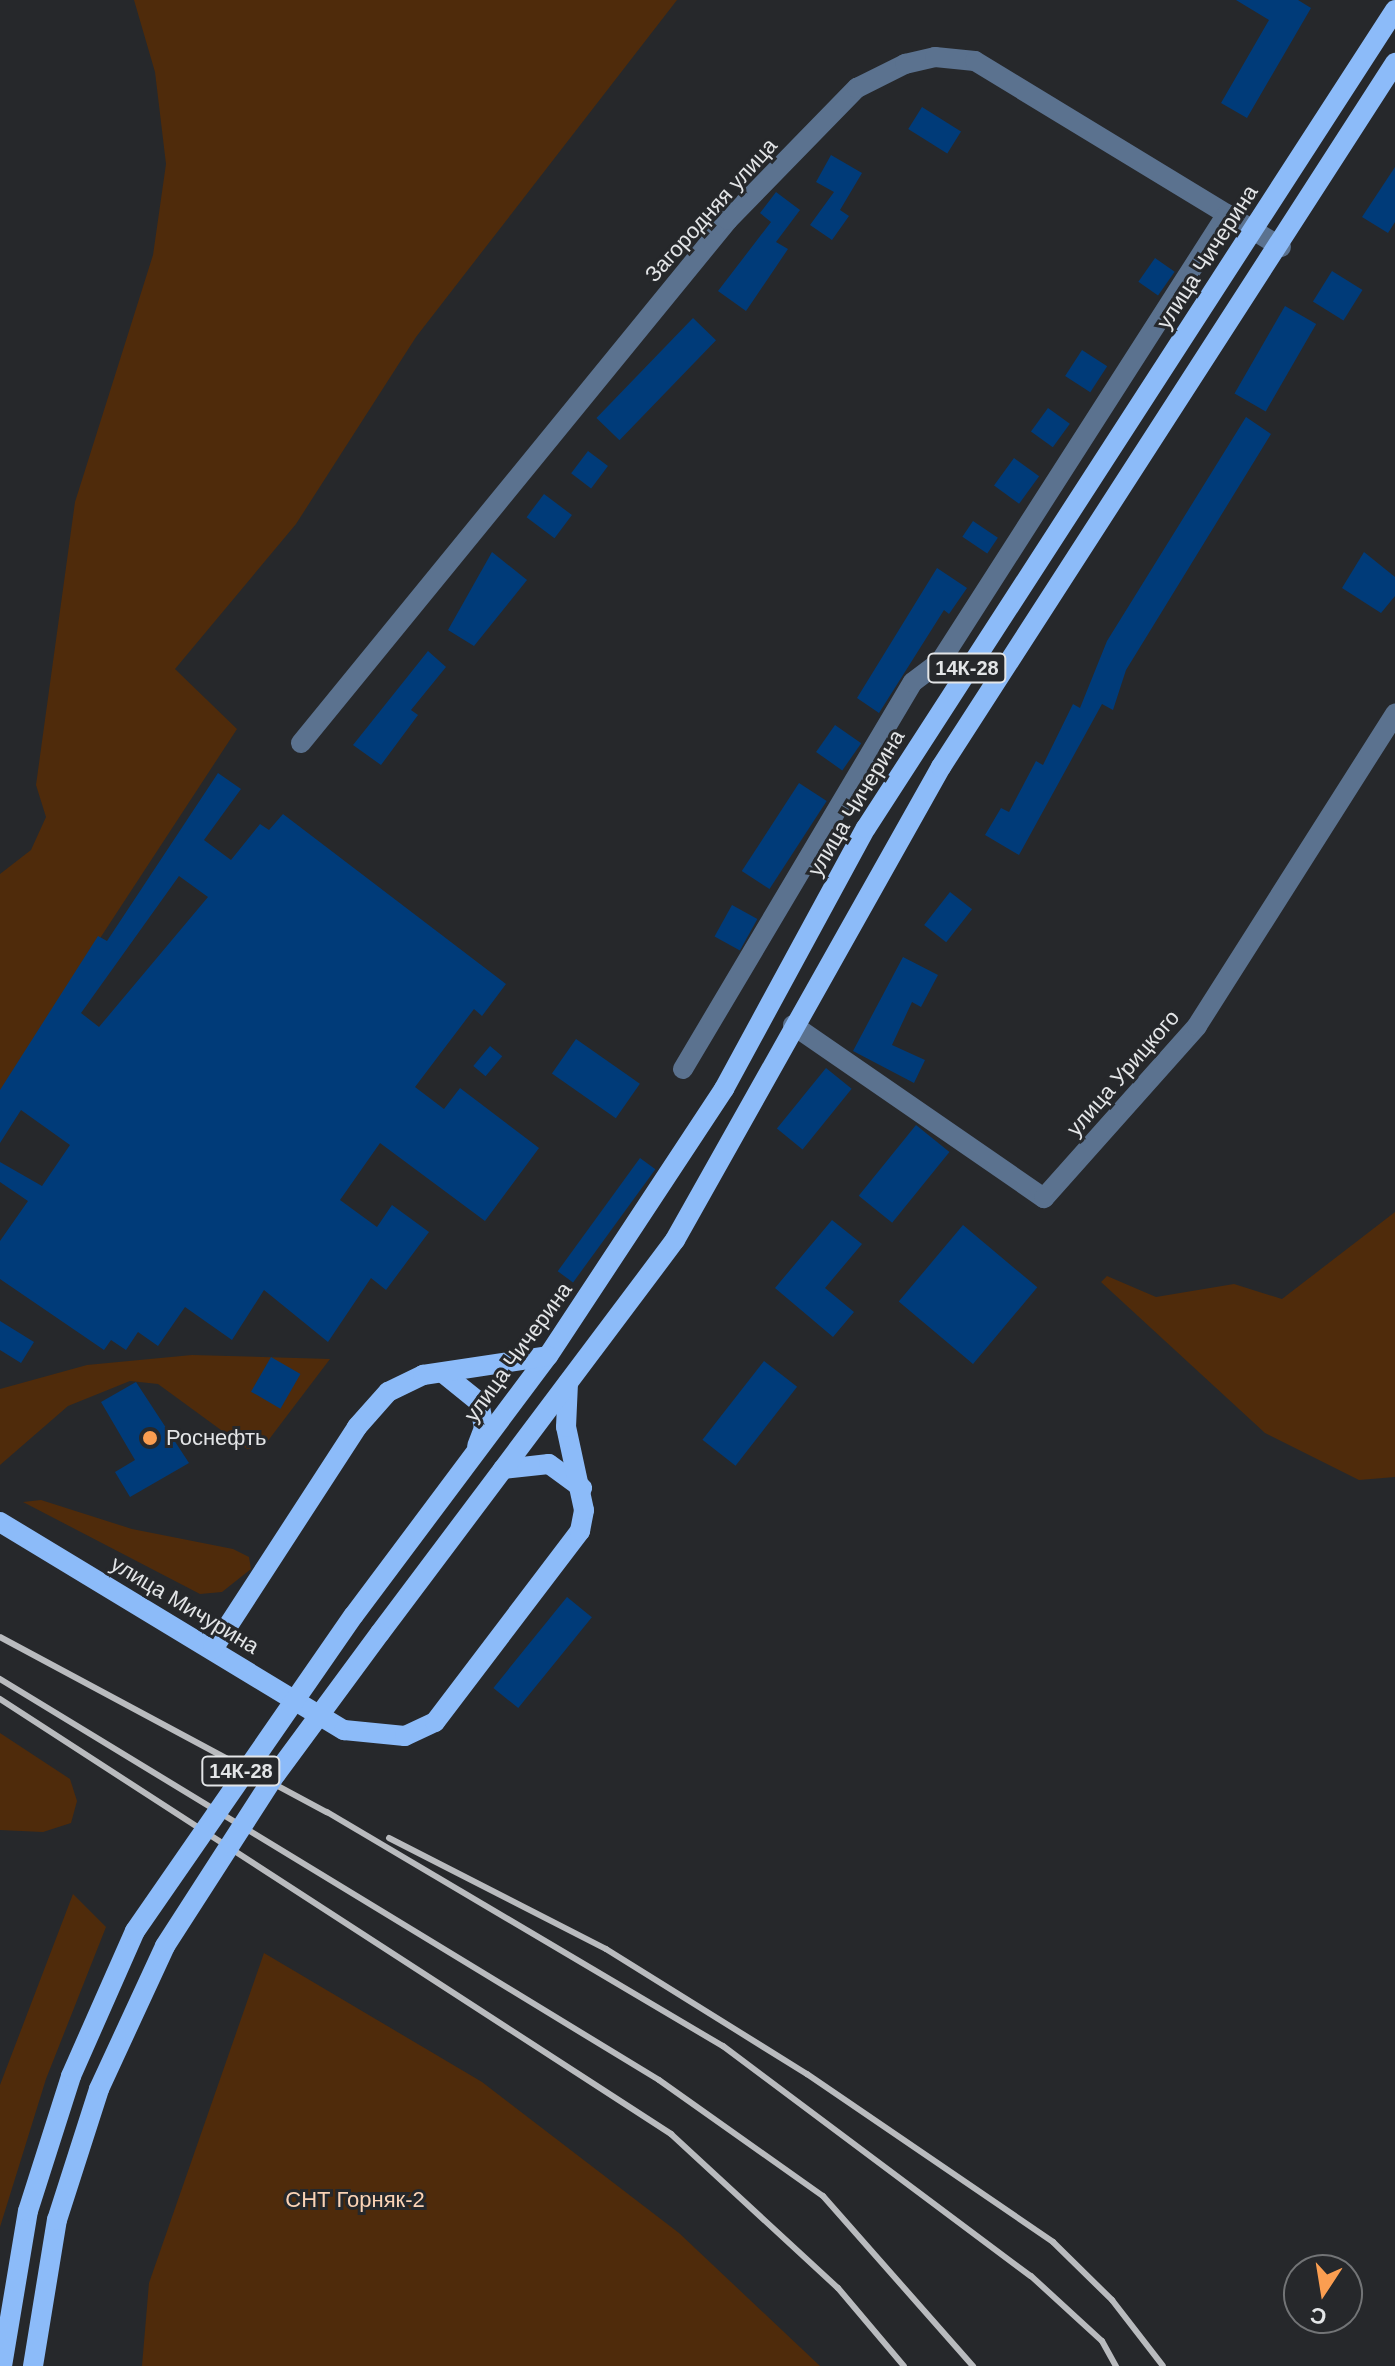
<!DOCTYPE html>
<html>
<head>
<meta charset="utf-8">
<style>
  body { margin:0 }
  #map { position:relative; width:1395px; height:2366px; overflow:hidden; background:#26282b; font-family:Arial,sans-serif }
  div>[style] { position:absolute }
  .green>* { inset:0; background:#4f2b0b }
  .building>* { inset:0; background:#003b79; transform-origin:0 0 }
  .minor>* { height:20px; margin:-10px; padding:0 10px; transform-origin:10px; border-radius:10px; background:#5b728f }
  .major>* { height:20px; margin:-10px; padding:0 10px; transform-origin:10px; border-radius:10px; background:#8cbbf9 }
  .rail>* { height:6px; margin:-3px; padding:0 3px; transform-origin:3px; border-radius:3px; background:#b9bbbe }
  .major-bridge>* { height:20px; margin:-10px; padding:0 10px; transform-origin:10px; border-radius:10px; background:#8cbbf9 }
  .dots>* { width:22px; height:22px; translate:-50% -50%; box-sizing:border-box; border:4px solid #26282b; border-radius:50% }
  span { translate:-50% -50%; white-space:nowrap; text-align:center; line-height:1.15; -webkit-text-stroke:6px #26282b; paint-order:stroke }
  .shield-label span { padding:2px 6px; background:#26282b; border:2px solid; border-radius:6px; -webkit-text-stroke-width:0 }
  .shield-label { font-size:20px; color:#e3e5e7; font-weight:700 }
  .street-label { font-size:22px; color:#e3e5e7 }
  .poi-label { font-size:22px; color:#e3e5e7 }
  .left { translate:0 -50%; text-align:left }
  .park-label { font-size:22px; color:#fbd3b5 }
  .north { position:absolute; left:1283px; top:2254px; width:80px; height:80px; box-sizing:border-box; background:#26282b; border:2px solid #727476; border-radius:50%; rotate:192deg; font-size:22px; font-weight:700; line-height:32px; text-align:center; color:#e3e5e7 }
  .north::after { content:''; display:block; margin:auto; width:28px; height:36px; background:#fb9e51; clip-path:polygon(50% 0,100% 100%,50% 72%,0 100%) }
</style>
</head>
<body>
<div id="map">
  <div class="green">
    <div style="clip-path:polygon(134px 0,677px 0,416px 337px,296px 524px,175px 669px,237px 729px,0 1091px,0 874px,31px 850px,46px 817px,36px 785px,75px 502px,153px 255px,166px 164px,155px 72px)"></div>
    <div style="clip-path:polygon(1395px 1212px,1395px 1477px,1359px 1480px,1265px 1433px,1101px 1282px,1107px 1276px,1156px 1297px,1234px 1284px,1282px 1299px)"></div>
    <div style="clip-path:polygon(192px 1355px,330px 1359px,264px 1446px,247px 1449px,158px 1384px,130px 1381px,68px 1406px,0 1465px,0 1389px,87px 1365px)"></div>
    <div style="clip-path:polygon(41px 1500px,132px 1529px,233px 1549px,249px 1557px,251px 1569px,222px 1592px,200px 1594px,23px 1502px)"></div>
    <div style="clip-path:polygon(0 1733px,70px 1779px,77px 1801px,71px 1823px,43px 1832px,0 1830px)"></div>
    <div style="clip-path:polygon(73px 1894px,106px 1927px,46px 2079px,0 2227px,0 2085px)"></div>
    <div style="clip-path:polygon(264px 1953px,482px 2082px,679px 2233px,820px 2366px,142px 2366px,149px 2283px)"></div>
  </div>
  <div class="building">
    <div style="clip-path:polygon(1236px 0,1298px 0,1311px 8px,1247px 118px,1221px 103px,1269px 20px)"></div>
    <div style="left:922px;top:107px;width:46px;height:26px;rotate:32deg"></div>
    <div style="clip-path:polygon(831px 155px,862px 173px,840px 210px,849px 216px,832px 240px,810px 225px,834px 192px,816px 182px)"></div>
    <div style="clip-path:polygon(1395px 167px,1395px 222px,1388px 233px,1362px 217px)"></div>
    <div style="clip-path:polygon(776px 192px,800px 210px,776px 242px,788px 249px,746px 311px,718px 291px,771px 222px,760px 213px)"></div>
    <div style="left:1155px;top:258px;width:24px;height:29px;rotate:35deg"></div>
    <div style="left:1332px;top:271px;width:36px;height:36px;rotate:32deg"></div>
    <div style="left:1285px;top:306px;width:36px;height:101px;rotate:30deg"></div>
    <div style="left:693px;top:318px;width:32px;height:139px;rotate:44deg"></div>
    <div style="left:1082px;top:350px;width:30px;height:31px;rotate:33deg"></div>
    <div style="left:1048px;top:408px;width:27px;height:29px;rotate:36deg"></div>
    <div style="clip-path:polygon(1246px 417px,1271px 434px,1126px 670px,1113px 710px,1102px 704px,1019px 855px,985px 835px,1001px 808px,1009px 812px,1036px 761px,1043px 765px,1073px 704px,1080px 708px,1107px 641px)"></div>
    <div style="left:588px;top:451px;width:25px;height:28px;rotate:37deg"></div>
    <div style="left:1014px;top:458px;width:31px;height:34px;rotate:36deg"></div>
    <div style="left:544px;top:494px;width:35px;height:29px;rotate:37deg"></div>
    <div style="left:973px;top:521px;width:30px;height:19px;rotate:34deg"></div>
    <div style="clip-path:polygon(492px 552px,527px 580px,474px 646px,448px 630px)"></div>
    <div style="clip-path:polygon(1364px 552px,1395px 577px,1395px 596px,1381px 613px,1342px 588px)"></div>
    <div style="clip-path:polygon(937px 568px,967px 588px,949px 614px,944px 610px,879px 713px,857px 698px)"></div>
    <div style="clip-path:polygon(428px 651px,446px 667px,411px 710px,418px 715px,381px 765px,353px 745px)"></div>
    <div style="left:835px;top:725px;width:32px;height:33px;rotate:35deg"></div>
    <div style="clip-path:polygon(evenodd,218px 773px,241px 789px,204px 840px,231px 860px,260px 824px,269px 830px,283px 814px,506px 984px,482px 1016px,474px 1009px,415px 1087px,444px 1109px,460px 1088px,539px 1148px,485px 1221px,380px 1143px,340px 1200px,377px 1227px,392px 1205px,429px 1232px,386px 1290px,371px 1278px,328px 1342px,264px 1290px,232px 1340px,185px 1307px,158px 1346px,138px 1332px,126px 1350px,111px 1340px,104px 1350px,0 1279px,0 1241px,28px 1201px,0 1182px,0 1162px,42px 1186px,70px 1145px,21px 1110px,0 1143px,0 1090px,98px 936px,107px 941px,218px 773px,179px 876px,208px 897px,99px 1027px,81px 1013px,179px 876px)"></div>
    <div style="left:799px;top:783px;width:33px;height:105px;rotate:33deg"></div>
    <div style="left:950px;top:892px;width:28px;height:42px;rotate:38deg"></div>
    <div style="left:732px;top:905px;width:29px;height:36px;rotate:29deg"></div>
    <div style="clip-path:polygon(903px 957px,938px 975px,921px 1007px,912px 1002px,892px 1045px,925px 1060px,914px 1083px,853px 1051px)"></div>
    <div style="left:576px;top:1039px;width:78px;height:42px;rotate:35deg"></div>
    <div style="left:490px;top:1046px;width:16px;height:26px;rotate:40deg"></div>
    <div style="left:826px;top:1068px;width:33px;height:78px;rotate:39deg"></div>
    <div style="left:916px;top:1125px;width:43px;height:91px;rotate:39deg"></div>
    <div style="left:640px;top:1158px;width:19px;height:140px;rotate:36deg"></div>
    <div style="clip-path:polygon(832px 1220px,862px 1244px,825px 1288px,854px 1312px,833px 1337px,775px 1288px)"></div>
    <div style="left:963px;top:1225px;width:97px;height:100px;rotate:40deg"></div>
    <div style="clip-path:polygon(0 1321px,34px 1342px,21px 1363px,0 1350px)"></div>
    <div style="left:271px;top:1357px;width:34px;height:40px;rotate:30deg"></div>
    <div style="left:764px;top:1361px;width:42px;height:100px;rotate:38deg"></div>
    <div style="clip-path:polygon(136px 1382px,189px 1463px,130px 1497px,115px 1472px,135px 1460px,101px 1402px)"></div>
    <div style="left:567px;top:1597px;width:32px;height:117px;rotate:39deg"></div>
  </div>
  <div class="minor">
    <div style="left:301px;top:743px;width:675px;rotate:-50.77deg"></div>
    <div style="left:728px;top:220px;width:185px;rotate:-45.7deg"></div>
    <div style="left:857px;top:88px;width:54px;rotate:-26.6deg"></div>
    <div style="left:905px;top:64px;width:31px;rotate:-13deg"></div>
    <div style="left:935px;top:57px;width:40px;rotate:5.7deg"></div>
    <div style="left:975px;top:61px;width:358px;rotate:31.3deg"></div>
    <div style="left:793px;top:1025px;width:305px;rotate:34.6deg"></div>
    <div style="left:1044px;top:1198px;width:230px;rotate:-48.3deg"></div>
    <div style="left:1197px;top:1026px;width:370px;rotate:-57.6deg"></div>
    <div style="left:683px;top:1069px;width:450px;rotate:-59.3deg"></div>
    <div style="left:913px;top:682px;width:34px;rotate:-37deg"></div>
    <div style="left:940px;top:662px;width:532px;rotate:-57.36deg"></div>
  </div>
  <div class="major">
    <div style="left:443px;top:1373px;width:46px;rotate:38.9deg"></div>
    <div style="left:479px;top:1402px;width:26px;rotate:79deg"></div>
    <div style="left:484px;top:1428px;width:19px;rotate:111deg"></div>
    <div style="left:503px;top:1469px;width:46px;rotate:-6.2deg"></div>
    <div style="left:549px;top:1464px;width:41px;rotate:36deg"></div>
    <div style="left:0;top:1522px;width:402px;rotate:31.2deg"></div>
    <div style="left:344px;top:1730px;width:61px;rotate:5.6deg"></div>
    <div style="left:405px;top:1736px;width:33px;rotate:-25deg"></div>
    <div style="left:435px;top:1722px;width:240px;rotate:-52.8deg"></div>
    <div style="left:580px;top:1531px;width:21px;rotate:-79deg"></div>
    <div style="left:584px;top:1510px;width:85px;rotate:-102.2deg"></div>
    <div style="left:566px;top:1427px;width:44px;rotate:-87.4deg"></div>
    <div style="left:354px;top:1615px;width:324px;rotate:-53.2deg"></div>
    <div style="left:548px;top:1356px;width:320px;rotate:-56.6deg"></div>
    <div style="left:724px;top:1089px;width:297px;rotate:-61.5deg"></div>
    <div style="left:866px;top:828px;width:974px;rotate:-57.11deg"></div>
    <div style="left:380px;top:1633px;width:491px;rotate:-53.1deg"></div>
    <div style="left:675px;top:1240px;width:543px;rotate:-60.65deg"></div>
    <div style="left:941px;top:767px;width:838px;rotate:-57.18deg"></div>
    <div style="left:213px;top:1649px;width:265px;rotate:-57deg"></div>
    <div style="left:357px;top:1427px;width:47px;rotate:-48.5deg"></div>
    <div style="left:388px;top:1392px;width:39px;rotate:-26deg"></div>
    <div style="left:423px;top:1375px;width:126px;rotate:-8.6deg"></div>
    <div style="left:2px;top:2366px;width:157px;rotate:-80.5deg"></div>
    <div style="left:28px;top:2211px;width:142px;rotate:-72.3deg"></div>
    <div style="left:71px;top:2076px;width:158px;rotate:-66.2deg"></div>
    <div style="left:33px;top:2366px;width:148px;rotate:-80.7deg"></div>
    <div style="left:57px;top:2220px;width:138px;rotate:-72.2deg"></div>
    <div style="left:99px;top:2089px;width:157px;rotate:-65.2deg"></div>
  </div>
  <div class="rail">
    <div style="left:0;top:1637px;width:371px;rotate:28.2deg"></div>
    <div style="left:327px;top:1812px;width:460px;rotate:30.6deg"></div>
    <div style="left:723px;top:2046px;width:384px;rotate:36.8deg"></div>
    <div style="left:1031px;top:2276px;width:96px;rotate:42.5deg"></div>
    <div style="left:1102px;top:2341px;width:29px;rotate:61deg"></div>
    <div style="left:0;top:1679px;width:771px;rotate:31.32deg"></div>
    <div style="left:659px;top:2080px;width:201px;rotate:35.3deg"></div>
    <div style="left:823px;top:2196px;width:227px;rotate:48.6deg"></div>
    <div style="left:0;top:1699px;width:800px;rotate:32.95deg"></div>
    <div style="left:671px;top:2134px;width:227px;rotate:42.7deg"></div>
    <div style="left:838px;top:2288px;width:102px;rotate:49.8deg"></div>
    <div style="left:389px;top:1838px;width:244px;rotate:27.1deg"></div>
    <div style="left:606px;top:1949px;width:237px;rotate:31.9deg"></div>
    <div style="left:807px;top:2074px;width:298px;rotate:34.3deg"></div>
    <div style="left:1053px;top:2242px;width:83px;rotate:44.5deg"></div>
    <div style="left:1112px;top:2300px;width:83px;rotate:52.3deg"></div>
  </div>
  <div class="major-bridge">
    <div style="left:135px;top:1931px;width:384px;rotate:-55.3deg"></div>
    <div style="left:165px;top:1946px;width:205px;rotate:-57.2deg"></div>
    <div style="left:276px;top:1774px;width:175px;rotate:-53.6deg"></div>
  </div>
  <div class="dots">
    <div style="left:150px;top:1438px;background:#fb9e51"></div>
  </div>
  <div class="shield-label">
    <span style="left:967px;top:668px">14К-28</span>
    <span style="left:241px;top:1771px">14К-28</span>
  </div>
  <div class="street-label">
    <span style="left:711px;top:210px;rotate:-48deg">Загородняя улица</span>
    <span style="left:1207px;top:257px;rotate:-57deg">улица Чичерина</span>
    <span style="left:856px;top:803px;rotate:-59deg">улица Чичерина</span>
    <span style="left:1123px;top:1073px;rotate:-49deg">улица Урицкого</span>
    <span style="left:518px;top:1352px;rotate:-54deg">улица Чичерина</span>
    <span style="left:185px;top:1605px;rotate:31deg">улица Мичурина</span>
  </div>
  <div class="poi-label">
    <span class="left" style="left:166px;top:1438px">Роснефть</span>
  </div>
  <div class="park-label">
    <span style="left:355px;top:2200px">СНТ Горняк-2</span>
  </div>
  <div class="north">С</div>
</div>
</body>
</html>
